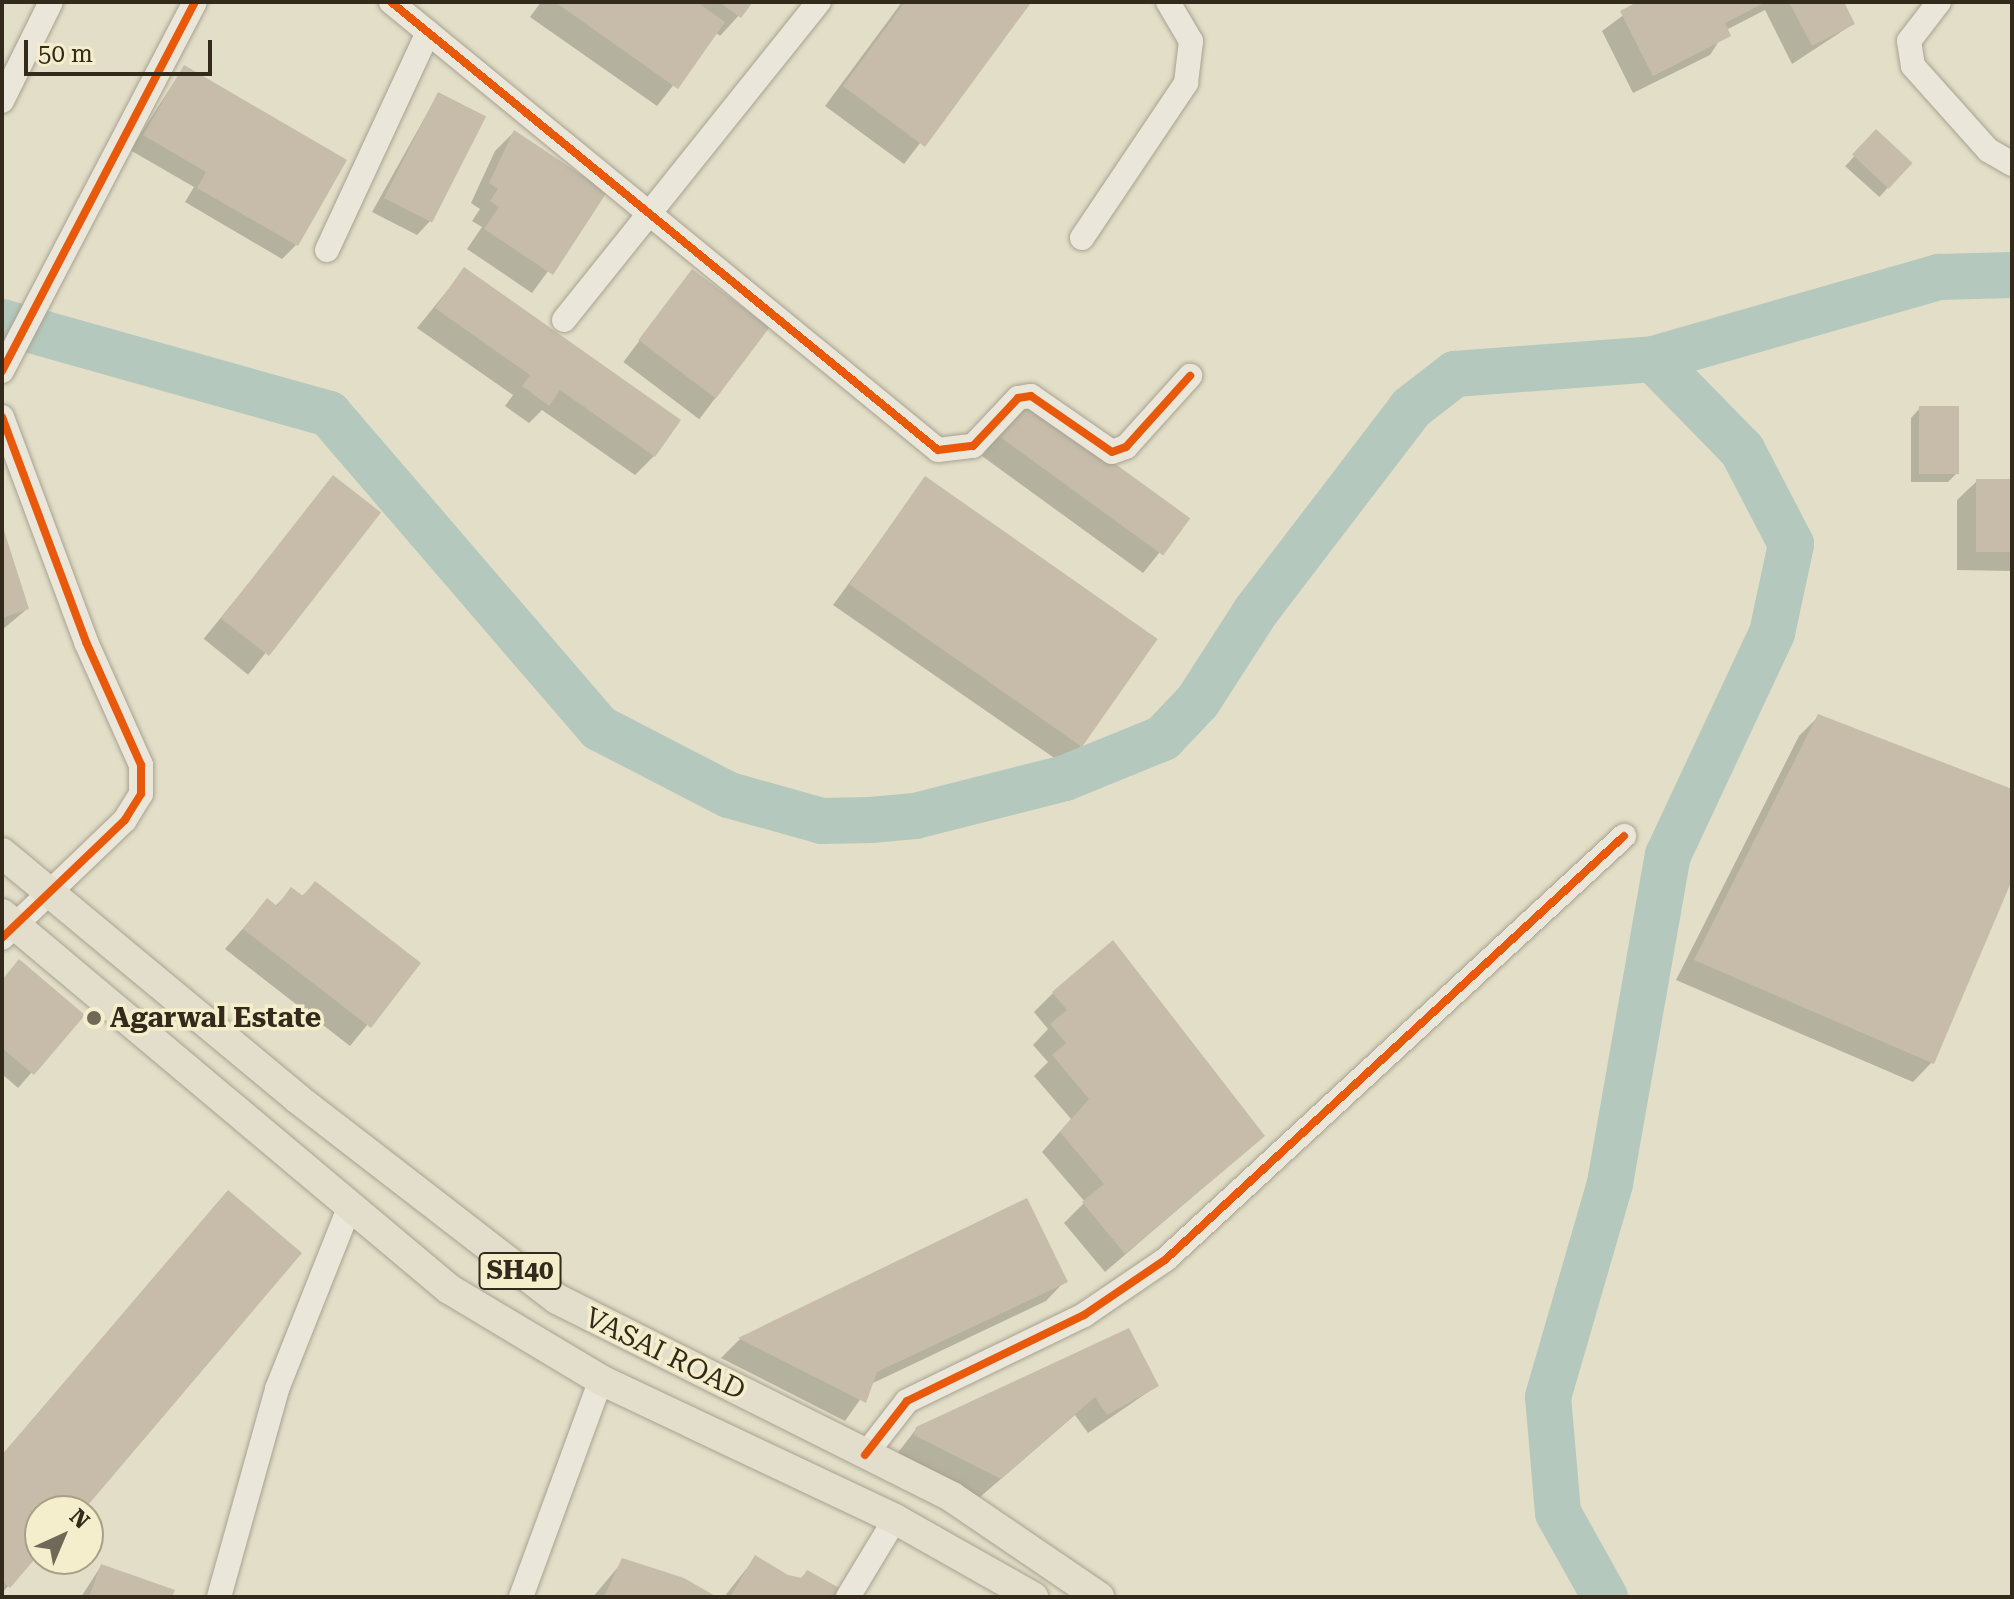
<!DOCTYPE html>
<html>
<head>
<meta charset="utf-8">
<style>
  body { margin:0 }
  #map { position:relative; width:2014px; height:1599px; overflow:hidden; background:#e3dec7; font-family:"Roboto Serif",serif }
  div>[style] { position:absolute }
  .shadow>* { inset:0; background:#0003; transform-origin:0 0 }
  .river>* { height:46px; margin:-23px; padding:0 23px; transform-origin:23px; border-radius:23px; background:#b4c8bd }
  .building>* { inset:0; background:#c6bca9; transform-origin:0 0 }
  .roads { filter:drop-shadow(0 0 2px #a7a291) drop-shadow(0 0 2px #a7a291) }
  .minor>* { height:24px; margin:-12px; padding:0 12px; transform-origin:12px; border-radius:12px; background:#eae7da }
  .major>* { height:30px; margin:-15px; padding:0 15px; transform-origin:15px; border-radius:15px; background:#e2decb }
  .cycleway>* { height:8px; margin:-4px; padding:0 4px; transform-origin:4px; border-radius:4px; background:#e8590c }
  .dots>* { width:22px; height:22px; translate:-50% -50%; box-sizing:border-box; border:4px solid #f5eecc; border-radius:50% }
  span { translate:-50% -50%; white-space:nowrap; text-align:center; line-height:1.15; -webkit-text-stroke:7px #f5eecc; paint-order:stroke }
  .shield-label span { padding:2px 6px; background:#f5eecc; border:2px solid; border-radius:6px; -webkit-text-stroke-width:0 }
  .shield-label { font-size:26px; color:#342a1b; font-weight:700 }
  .poi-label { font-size:28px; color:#342a1b; font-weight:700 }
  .left { translate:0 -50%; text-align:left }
  .street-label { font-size:28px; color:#342a1b }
  .frame { position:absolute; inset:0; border:4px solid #342a1b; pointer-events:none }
  .north { position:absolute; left:24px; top:1495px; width:80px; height:80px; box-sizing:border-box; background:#f5eecc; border:2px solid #a8a085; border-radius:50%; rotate:44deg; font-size:22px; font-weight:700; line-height:32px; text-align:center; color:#342a1b }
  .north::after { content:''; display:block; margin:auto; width:28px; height:36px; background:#716957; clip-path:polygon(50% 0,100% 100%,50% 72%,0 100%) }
  .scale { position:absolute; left:24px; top:40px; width:188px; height:36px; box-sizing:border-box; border:4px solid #342a1b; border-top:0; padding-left:10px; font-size:24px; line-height:28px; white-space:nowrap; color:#342a1b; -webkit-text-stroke:6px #f5eecc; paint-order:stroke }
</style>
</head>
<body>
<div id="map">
  <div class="shadow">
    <div style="clip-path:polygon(541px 2px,751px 2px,720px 36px,715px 32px,657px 106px,530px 17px)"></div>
    <div style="clip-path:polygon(902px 2px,1027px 4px,904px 164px,825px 106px)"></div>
    <div style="clip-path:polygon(1641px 2px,1842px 2px,1853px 24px,1792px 64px,1765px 10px,1726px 30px,1710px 55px,1633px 93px,1602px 31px)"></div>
    <div style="clip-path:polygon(184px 67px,296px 245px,282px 259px,185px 202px,194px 187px,130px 150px)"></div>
    <div style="clip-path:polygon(438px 94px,431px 220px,417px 235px,372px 212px)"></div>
    <div style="clip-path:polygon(514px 132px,605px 193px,532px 293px,467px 249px,482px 227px,472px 221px,480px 209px,471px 203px,495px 151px)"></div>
    <div style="left:1876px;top:132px;width:46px;height:46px;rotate:42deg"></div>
    <div style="clip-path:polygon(464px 270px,654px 456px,635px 475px,542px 410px,529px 423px,505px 406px,513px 395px,417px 328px)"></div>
    <div style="left:692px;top:271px;width:95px;height:114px;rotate:37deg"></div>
    <div style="clip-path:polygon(1920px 408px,1957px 473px,1948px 482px,1911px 482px,1911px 418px)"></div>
    <div style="clip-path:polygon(1007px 420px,1188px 517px,1143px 573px,982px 456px)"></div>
    <div style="left:334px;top:478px;width:57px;height:207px;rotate:39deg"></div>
    <div style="clip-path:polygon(926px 478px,1082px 745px,1063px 764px,833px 605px)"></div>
    <div style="clip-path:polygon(1977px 481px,2012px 481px,2012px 571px,1957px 570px,1957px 500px)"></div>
    <div style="clip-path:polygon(2px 529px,27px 609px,2px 630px)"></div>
    <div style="clip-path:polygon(1818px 717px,2012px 791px,2012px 875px,1932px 1062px,1913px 1082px,1676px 980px,1799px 736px)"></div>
    <div style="clip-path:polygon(315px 884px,418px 963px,350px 1046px,225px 949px,267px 901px,274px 907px,292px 890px,301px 897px)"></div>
    <div style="clip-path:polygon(2px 980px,82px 1015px,18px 1088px,2px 1074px)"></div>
    <div style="clip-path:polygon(1053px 993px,1263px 1136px,1105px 1272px,1064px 1223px,1085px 1202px,1042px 1152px,1071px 1119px,1034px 1076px,1048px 1062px,1033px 1045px,1048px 1029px,1034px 1012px)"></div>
    <div style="clip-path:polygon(228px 1192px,74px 1511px,40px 1511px,40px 1551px,2px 1593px,2px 1455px)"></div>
    <div style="clip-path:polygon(1026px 1201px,1065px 1281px,1046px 1301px,871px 1384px,845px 1421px,721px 1358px,739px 1340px)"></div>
    <div style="clip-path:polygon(1157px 1386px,1088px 1433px,1075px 1415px,980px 1497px,896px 1455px,917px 1428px)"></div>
    <div style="clip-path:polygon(755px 1558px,787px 1577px,799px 1580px,807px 1572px,837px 1597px,724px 1597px)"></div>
    <div style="clip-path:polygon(623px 1561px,713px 1597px,593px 1597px)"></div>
    <div style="clip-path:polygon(101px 1566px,170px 1597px,81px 1597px)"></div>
  </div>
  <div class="river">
    <div style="left:2px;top:322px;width:340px;rotate:15.7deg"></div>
    <div style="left:329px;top:414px;width:414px;rotate:49.3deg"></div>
    <div style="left:599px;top:728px;width:146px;rotate:27.3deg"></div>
    <div style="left:729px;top:795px;width:97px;rotate:15.6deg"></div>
    <div style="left:822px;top:821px;width:49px;rotate:-1.2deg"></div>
    <div style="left:871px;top:820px;width:44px;rotate:-5.2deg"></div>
    <div style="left:915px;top:816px;width:155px;rotate:-14.2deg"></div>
    <div style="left:1065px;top:778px;width:106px;rotate:-22.2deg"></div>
    <div style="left:1163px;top:738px;width:51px;rotate:-46.6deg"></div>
    <div style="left:1198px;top:701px;width:107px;rotate:-57.2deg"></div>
    <div style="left:1256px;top:611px;width:255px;rotate:-52.6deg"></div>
    <div style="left:1411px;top:408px;width:56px;rotate:-37.7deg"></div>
    <div style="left:1455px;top:374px;width:199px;rotate:-4.3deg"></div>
    <div style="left:1653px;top:359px;width:298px;rotate:-16deg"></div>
    <div style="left:1939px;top:277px;width:73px;rotate:-1.6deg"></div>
    <div style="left:1605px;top:1597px;width:96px;rotate:-119.2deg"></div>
    <div style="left:1558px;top:1513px;width:116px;rotate:-94.9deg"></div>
    <div style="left:1548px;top:1397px;width:223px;rotate:-73.8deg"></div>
    <div style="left:1610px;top:1183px;width:333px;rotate:-80deg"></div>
    <div style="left:1668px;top:855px;width:245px;rotate:-64.9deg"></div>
    <div style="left:1772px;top:633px;width:91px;rotate:-77.9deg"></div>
    <div style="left:1791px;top:544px;width:106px;rotate:-117.5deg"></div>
    <div style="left:1742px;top:450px;width:127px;rotate:-134.4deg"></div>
  </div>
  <div class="building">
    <div style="clip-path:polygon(555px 2px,697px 2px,725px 22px,678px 89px)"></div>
    <div style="clip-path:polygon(719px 2px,753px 2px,741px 18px)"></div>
    <div style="clip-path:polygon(905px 2px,1030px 4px,925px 147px,843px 86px)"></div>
    <div style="clip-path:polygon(1637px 2px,1766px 2px,1725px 23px,1731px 36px,1653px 76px,1620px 11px)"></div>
    <div style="clip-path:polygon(1789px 2px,1844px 2px,1855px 24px,1812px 46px)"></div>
    <div style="clip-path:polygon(184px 65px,347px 160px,298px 246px,197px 188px,206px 172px,143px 135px)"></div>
    <div style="left:438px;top:92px;width:54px;height:119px;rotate:27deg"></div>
    <div style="left:1876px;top:129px;width:50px;height:35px;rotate:43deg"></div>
    <div style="clip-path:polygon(514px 130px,607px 192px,553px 275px,484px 229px,499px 207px,490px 201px,498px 189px,489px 183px)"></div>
    <div style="clip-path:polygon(464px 267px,681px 420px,655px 457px,560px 390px,549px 406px,522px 386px,530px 375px,435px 308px)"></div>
    <div style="left:692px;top:269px;width:97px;height:89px;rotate:37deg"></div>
    <div style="left:1026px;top:399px;width:203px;height:46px;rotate:36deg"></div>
    <div style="left:1919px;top:406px;width:40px;height:68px"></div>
    <div style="left:333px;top:475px;width:61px;height:182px;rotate:38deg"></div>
    <div style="left:925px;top:476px;width:284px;height:132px;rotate:35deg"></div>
    <div style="left:1976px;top:479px;width:36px;height:73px"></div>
    <div style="clip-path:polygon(2px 524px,29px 609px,2px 618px)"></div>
    <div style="clip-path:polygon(1818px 714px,2012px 789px,2012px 880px,1934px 1064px,1694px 960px)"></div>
    <div style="clip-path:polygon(315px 881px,421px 963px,371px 1028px,243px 929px,267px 898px,277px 906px,291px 887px,303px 896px)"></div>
    <div style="clip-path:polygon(1113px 940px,1265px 1136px,1125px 1254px,1082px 1202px,1104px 1184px,1060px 1132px,1089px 1099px,1052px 1055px,1066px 1043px,1050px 1024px,1067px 1010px,1052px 992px)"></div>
    <div style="clip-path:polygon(19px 959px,85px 1015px,34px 1075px,2px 1048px,2px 980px)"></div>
    <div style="clip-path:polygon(228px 1190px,302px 1253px,83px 1511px,40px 1511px,40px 1553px,10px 1588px,2px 1581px,2px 1455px)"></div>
    <div style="clip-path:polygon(1027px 1198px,1068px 1282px,877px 1372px,866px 1403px,738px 1338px)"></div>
    <div style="clip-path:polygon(1129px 1328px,1159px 1386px,1107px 1415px,1095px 1397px,1001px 1479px,914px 1435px,916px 1427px)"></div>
    <div style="clip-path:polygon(755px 1555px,788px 1575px,802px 1578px,807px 1570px,843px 1590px,839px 1597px,730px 1597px)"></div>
    <div style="clip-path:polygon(622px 1558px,684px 1578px,717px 1597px,604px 1597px)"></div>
    <div style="clip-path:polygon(101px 1564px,175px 1590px,172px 1597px,89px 1597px)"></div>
  </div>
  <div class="roads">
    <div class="minor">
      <div style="left:391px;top:2px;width:707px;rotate:39.32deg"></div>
      <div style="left:938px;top:450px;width:35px;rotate:-7deg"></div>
      <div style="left:973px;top:446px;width:66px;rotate:-46.8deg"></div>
      <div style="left:1018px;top:398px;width:13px;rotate:-9deg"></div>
      <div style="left:1031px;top:396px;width:98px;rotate:34.7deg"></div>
      <div style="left:1112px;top:452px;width:15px;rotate:-20deg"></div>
      <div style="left:1126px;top:447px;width:96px;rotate:-48deg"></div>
      <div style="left:1939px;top:2px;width:49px;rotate:127.6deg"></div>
      <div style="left:1909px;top:41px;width:25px;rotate:81deg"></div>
      <div style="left:1913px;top:66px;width:113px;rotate:48.2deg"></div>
      <div style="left:1988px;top:150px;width:28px;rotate:30deg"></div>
      <div style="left:2px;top:101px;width:110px;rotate:-63.7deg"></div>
      <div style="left:1082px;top:238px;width:187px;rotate:-56.1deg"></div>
      <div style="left:1186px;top:83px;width:42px;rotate:-83.2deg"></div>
      <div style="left:1191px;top:41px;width:45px;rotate:-120.5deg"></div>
      <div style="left:327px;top:250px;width:240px;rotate:-65.1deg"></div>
      <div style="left:564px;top:320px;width:408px;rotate:-51.3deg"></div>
      <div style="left:2px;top:371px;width:416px;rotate:-62.4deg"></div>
      <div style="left:2px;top:417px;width:240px;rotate:69.5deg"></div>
      <div style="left:86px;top:642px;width:135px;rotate:65.9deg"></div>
      <div style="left:141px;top:765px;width:29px;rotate:90deg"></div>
      <div style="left:141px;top:794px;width:31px;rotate:122deg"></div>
      <div style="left:125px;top:820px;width:170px;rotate:136.2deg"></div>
      <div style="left:865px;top:1455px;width:68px;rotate:-52.1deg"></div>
      <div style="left:907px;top:1401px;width:197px;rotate:-25.9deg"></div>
      <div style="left:1084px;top:1315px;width:98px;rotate:-34.2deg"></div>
      <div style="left:1165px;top:1260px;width:625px;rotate:-42.73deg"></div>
      <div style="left:219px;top:1597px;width:216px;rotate:-74.4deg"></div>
      <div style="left:277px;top:1389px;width:197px;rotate:-68.3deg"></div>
      <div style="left:521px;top:1597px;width:231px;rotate:-69.8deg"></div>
      <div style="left:848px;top:1597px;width:91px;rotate:-58.9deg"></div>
    </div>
    <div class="major">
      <div style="left:2px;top:853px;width:385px;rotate:39.7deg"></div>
      <div style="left:298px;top:1099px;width:327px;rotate:37.7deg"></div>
      <div style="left:557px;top:1299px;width:442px;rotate:26.6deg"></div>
      <div style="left:952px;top:1497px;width:178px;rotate:34.2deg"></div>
      <div style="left:2px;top:914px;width:583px;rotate:39.99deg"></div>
      <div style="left:449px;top:1289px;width:177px;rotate:30.9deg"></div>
      <div style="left:601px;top:1380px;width:325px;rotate:25.3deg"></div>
      <div style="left:895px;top:1519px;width:159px;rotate:29.5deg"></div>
    </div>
  </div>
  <div class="cycleway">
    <div style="left:391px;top:2px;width:707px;rotate:39.32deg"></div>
    <div style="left:938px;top:450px;width:35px;rotate:-7deg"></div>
    <div style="left:973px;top:446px;width:66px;rotate:-46.8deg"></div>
    <div style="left:1018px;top:398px;width:13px;rotate:-9deg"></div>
    <div style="left:1031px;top:396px;width:98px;rotate:34.7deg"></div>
    <div style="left:1112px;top:452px;width:15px;rotate:-20deg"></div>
    <div style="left:1126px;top:447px;width:96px;rotate:-48deg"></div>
    <div style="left:2px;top:371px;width:416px;rotate:-62.4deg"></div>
    <div style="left:2px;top:417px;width:240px;rotate:69.5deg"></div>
    <div style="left:86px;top:642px;width:135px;rotate:65.9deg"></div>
    <div style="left:141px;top:765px;width:29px;rotate:90deg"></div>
    <div style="left:141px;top:794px;width:31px;rotate:122deg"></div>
    <div style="left:125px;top:820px;width:170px;rotate:136.2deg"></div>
    <div style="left:865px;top:1455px;width:68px;rotate:-52.1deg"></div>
    <div style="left:907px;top:1401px;width:197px;rotate:-25.9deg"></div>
    <div style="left:1084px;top:1315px;width:98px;rotate:-34.2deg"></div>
    <div style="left:1165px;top:1260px;width:625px;rotate:-42.73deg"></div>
  </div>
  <div class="dots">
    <div style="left:94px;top:1018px;background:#716957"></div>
  </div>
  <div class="shield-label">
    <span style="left:520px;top:1271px">SH40</span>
  </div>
  <div class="poi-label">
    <span class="left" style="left:110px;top:1018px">Agarwal Estate</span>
  </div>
  <div class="street-label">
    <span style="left:665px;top:1354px;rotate:26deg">VASAI ROAD</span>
  </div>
  <div class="frame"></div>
  <div class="north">N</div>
  <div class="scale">50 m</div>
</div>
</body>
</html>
